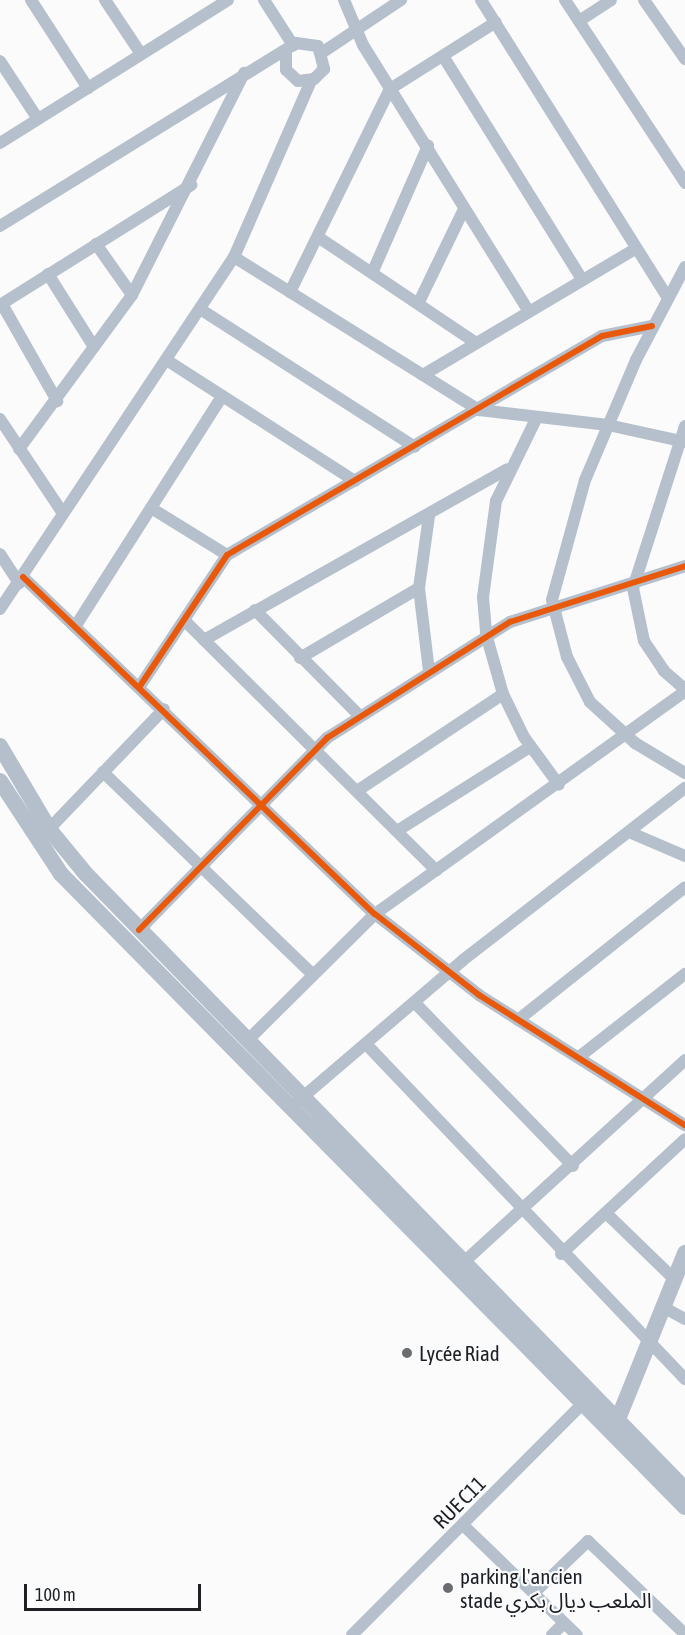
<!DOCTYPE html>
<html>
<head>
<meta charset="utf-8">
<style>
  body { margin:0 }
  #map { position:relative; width:685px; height:1635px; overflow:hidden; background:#fbfbfc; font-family:"Asap Condensed","Noto Sans Arabic",sans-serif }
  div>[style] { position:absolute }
  .street>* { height:12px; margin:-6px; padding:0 6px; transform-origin:6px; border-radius:6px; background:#b5c0cc }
  .secondary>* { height:16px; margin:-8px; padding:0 8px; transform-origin:8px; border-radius:8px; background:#b4bfcb }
  .cycleway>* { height:6px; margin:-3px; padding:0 3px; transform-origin:3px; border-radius:3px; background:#e8590c }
  .dots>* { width:16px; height:16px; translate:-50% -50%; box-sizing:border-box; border:3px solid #fafbfd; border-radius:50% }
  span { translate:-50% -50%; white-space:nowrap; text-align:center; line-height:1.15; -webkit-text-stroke:4.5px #fafbfd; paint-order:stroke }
  .poi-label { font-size:21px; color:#1d1f23 }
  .left { translate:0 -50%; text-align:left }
  .street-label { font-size:21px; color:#1d1f23 }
  .scale { position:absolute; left:24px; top:1584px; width:177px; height:27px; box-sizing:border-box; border:3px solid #1d1f23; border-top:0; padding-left:8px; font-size:18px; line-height:21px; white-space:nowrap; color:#1d1f23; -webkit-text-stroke:4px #fafbfd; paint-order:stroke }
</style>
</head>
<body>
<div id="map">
  <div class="street">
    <div style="left:31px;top:0;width:105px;rotate:57.1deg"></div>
    <div style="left:105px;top:0;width:65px;rotate:56.3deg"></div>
    <div style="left:264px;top:0;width:54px;rotate:57.2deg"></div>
    <div style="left:344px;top:0;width:49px;rotate:67.1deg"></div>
    <div style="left:363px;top:45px;width:312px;rotate:58.1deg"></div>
    <div style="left:481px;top:0;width:350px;rotate:57.9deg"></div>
    <div style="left:565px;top:0;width:219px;rotate:56.7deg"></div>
    <div style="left:644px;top:0;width:72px;rotate:55.2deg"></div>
    <div style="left:579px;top:21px;width:38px;rotate:-33deg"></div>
    <div style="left:323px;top:52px;width:94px;rotate:-33.7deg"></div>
    <div style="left:443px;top:56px;width:261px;rotate:58.1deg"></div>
    <div style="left:0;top:61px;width:69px;rotate:56.8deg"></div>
    <div style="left:0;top:143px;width:269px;rotate:-32.1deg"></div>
    <div style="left:0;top:226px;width:348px;rotate:-31.7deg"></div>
    <div style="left:296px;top:43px;width:22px;rotate:8deg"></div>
    <div style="left:318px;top:46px;width:24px;rotate:75deg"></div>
    <div style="left:324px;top:69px;width:14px;rotate:135deg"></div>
    <div style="left:314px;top:79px;width:16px;rotate:173deg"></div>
    <div style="left:298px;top:81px;width:16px;rotate:-137deg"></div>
    <div style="left:286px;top:70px;width:16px;rotate:-90deg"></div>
    <div style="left:318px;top:237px;width:189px;rotate:33.8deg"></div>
    <div style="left:96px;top:244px;width:62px;rotate:54.8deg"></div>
    <div style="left:234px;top:257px;width:289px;rotate:32deg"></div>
    <div style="left:479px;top:410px;width:130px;rotate:6.6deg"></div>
    <div style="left:608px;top:425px;width:79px;rotate:12.4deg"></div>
    <div style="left:685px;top:267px;width:105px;rotate:117.8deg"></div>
    <div style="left:636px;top:360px;width:130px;rotate:113deg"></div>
    <div style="left:585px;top:480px;width:124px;rotate:105.4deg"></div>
    <div style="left:552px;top:600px;width:59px;rotate:75.3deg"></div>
    <div style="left:567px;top:657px;width:51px;rotate:62.9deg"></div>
    <div style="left:590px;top:702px;width:61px;rotate:42.3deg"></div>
    <div style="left:635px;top:743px;width:58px;rotate:31deg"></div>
    <div style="left:373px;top:271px;width:137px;rotate:-66.3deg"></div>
    <div style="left:48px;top:274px;width:86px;rotate:57.8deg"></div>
    <div style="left:290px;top:292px;width:226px;rotate:-63.8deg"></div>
    <div style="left:390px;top:89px;width:125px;rotate:-32.3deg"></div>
    <div style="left:419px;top:302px;width:103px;rotate:-64.2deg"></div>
    <div style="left:2px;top:304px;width:112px;rotate:60.4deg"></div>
    <div style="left:0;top:305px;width:226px;rotate:-32.1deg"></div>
    <div style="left:200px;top:309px;width:255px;rotate:32.7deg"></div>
    <div style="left:168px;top:361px;width:222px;rotate:32.7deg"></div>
    <div style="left:423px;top:375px;width:247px;rotate:-30.7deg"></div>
    <div style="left:537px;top:417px;width:93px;rotate:116deg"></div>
    <div style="left:496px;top:501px;width:97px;rotate:97.7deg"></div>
    <div style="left:483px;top:597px;width:37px;rotate:85deg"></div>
    <div style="left:486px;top:634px;width:62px;rotate:74.2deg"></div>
    <div style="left:503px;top:694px;width:48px;rotate:64deg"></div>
    <div style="left:524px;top:737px;width:59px;rotate:53.9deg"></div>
    <div style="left:0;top:419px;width:112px;rotate:56.3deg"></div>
    <div style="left:685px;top:426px;width:170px;rotate:107.8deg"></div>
    <div style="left:633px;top:588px;width:54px;rotate:78.3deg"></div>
    <div style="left:644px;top:641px;width:36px;rotate:56deg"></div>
    <div style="left:664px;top:671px;width:28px;rotate:41deg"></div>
    <div style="left:19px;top:449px;width:191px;rotate:-53.7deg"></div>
    <div style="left:132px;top:295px;width:249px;rotate:-63.2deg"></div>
    <div style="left:151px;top:508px;width:89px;rotate:31.7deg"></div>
    <div style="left:0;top:554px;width:35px;rotate:57deg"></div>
    <div style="left:23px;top:577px;width:487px;rotate:43.8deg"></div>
    <div style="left:375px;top:914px;width:132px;rotate:37.9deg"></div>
    <div style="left:479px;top:995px;width:244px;rotate:32.3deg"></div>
    <div style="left:0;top:609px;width:423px;rotate:-56.4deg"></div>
    <div style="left:234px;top:257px;width:192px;rotate:-66.4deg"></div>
    <div style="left:255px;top:610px;width:149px;rotate:45.3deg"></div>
    <div style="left:185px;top:621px;width:354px;rotate:44.8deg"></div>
    <div style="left:75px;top:627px;width:274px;rotate:-57.5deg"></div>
    <div style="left:204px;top:640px;width:348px;rotate:-29.4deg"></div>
    <div style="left:300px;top:658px;width:138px;rotate:-30.5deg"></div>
    <div style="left:429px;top:671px;width:84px;rotate:-96.9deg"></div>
    <div style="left:419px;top:588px;width:73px;rotate:-82.1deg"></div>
    <div style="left:140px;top:686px;width:157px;rotate:-56.4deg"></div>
    <div style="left:227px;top:555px;width:434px;rotate:-30.3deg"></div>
    <div style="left:602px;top:336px;width:51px;rotate:-11.3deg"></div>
    <div style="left:103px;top:772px;width:291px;rotate:44deg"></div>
    <div style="left:357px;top:791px;width:175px;rotate:-33.6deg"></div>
    <div style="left:49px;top:829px;width:166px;rotate:-46.2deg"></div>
    <div style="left:397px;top:831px;width:157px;rotate:-32.3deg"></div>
    <div style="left:629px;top:832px;width:61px;rotate:23.2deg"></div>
    <div style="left:139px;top:930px;width:269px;rotate:-45.6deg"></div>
    <div style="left:327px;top:738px;width:217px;rotate:-32.4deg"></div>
    <div style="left:510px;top:622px;width:184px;rotate:-17.7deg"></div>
    <div style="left:415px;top:1003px;width:227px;rotate:45.9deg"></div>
    <div style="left:518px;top:1020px;width:213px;rotate:-38.5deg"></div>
    <div style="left:248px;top:1040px;width:179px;rotate:-44.8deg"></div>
    <div style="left:375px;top:914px;width:382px;rotate:-35.7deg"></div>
    <div style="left:366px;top:1044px;width:463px;rotate:46.4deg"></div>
    <div style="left:579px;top:1057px;width:135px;rotate:-38.1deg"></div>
    <div style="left:297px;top:1102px;width:218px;rotate:-40.5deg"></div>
    <div style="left:463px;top:960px;width:281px;rotate:-37.8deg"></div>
    <div style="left:606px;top:1213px;width:95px;rotate:44.1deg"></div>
    <div style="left:561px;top:1254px;width:169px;rotate:-42.8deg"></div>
    <div style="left:465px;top:1261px;width:298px;rotate:-42.4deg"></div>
    <div style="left:663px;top:1307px;width:25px;rotate:29deg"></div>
    <div style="left:464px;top:1526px;width:157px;rotate:44deg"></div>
    <div style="left:534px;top:1593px;width:75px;rotate:-43.9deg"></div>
    <div style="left:588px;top:1541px;width:134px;rotate:43.8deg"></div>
    <div style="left:352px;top:1635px;width:334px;rotate:-45.1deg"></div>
    <div style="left:552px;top:1635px;width:17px;rotate:-45deg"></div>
  </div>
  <div class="secondary">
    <div style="left:0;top:746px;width:96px;rotate:59.4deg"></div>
    <div style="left:49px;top:829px;width:58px;rotate:50.6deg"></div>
    <div style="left:86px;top:874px;width:859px;rotate:45.76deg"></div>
    <div style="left:0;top:781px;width:111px;rotate:56.7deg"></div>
    <div style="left:61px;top:874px;width:889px;rotate:45.41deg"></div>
    <div style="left:614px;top:1429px;width:190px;rotate:-68deg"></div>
  </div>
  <div class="cycleway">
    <div style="left:23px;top:577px;width:487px;rotate:43.8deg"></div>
    <div style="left:375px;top:914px;width:132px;rotate:37.9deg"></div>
    <div style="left:479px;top:995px;width:244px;rotate:32.3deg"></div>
    <div style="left:140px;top:686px;width:157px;rotate:-56.4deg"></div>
    <div style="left:227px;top:555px;width:434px;rotate:-30.3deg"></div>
    <div style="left:602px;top:336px;width:51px;rotate:-11.3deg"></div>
    <div style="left:139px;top:930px;width:269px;rotate:-45.6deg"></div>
    <div style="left:327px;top:738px;width:217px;rotate:-32.4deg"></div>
    <div style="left:510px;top:622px;width:184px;rotate:-17.7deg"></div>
  </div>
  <div class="dots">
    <div style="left:407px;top:1353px;background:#6b6c6f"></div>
    <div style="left:448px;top:1588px;background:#6b6c6f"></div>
  </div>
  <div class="poi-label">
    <span class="left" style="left:419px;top:1353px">Lycée Riad</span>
    <span class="left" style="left:460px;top:1588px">parking l'ancien<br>stade الملعب ديال بكري</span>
  </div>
  <div class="street-label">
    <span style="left:459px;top:1502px;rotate:-45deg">RUE C11</span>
  </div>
  <div class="scale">100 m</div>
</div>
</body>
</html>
